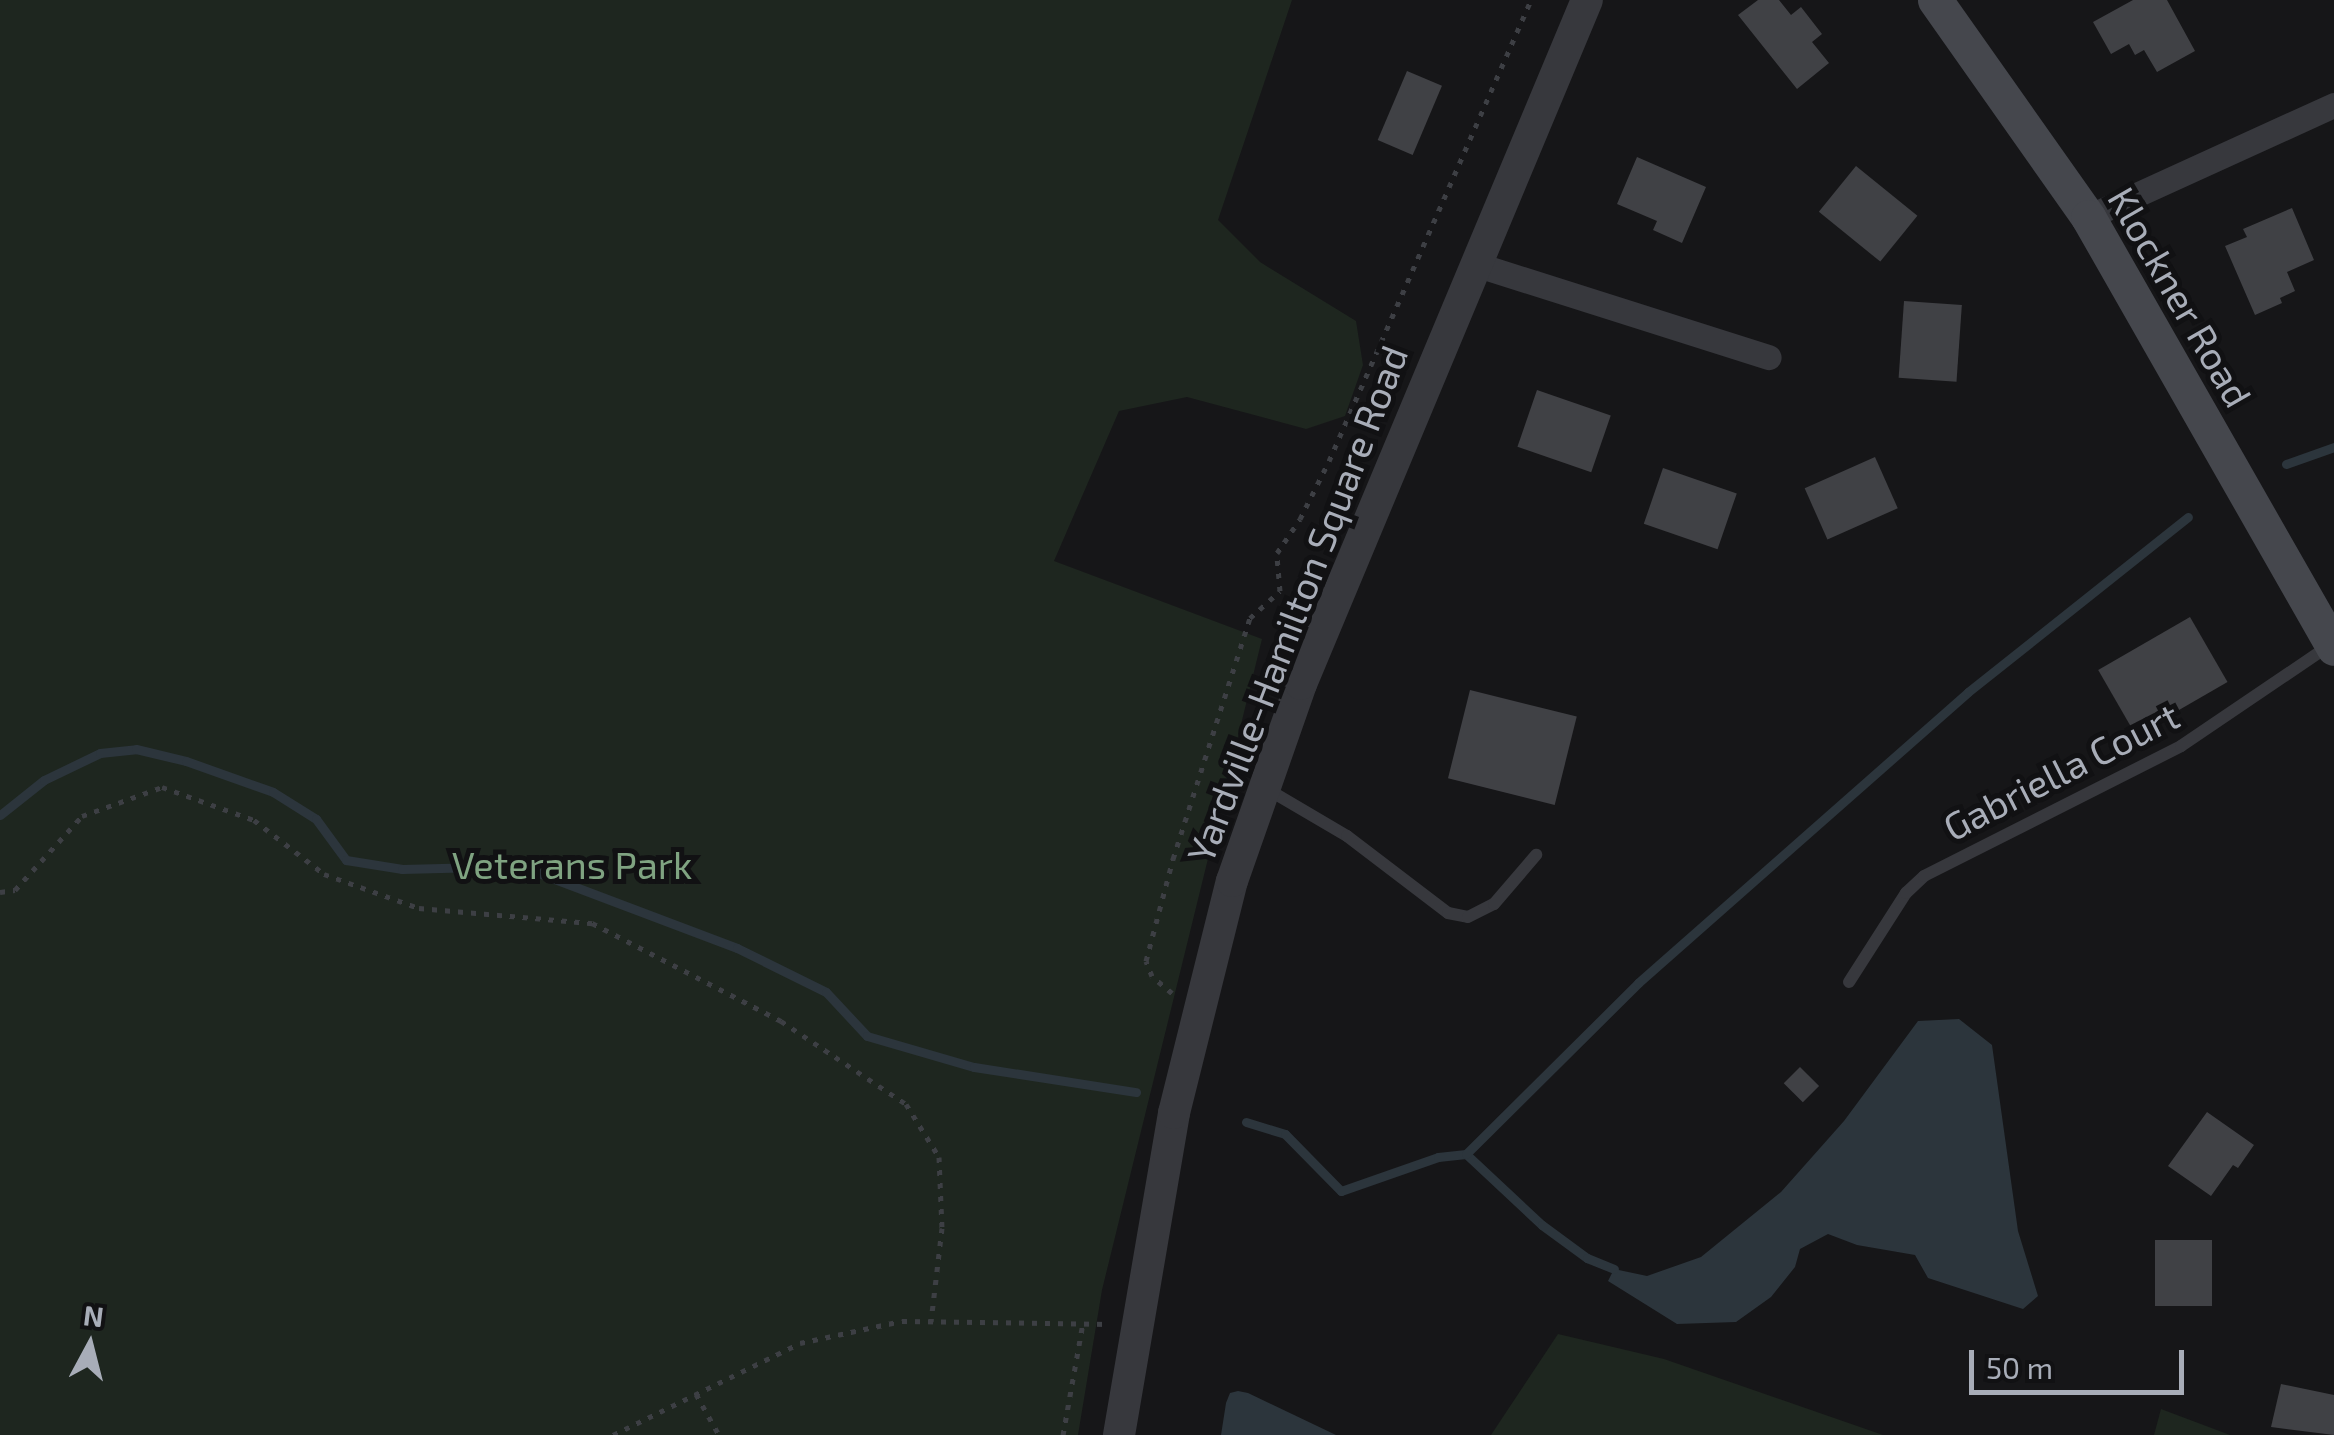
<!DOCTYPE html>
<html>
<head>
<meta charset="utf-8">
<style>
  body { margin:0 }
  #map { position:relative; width:2334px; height:1435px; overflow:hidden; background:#161618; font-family:"Exo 2",sans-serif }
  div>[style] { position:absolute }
  .green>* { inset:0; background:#1e261f }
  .water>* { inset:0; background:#2c353c }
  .stream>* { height:9px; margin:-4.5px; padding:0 4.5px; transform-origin:4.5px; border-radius:4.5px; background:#2c353c }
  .building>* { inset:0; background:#404145; transform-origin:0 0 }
  .path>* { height:5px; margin-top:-2.5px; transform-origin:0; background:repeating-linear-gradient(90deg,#3d3f44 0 5px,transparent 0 13px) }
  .service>* { height:12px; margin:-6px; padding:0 6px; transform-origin:6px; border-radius:6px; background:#37383d }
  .minor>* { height:25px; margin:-12.5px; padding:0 12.5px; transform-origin:12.5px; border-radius:12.5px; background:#37383d }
  .tertiary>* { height:32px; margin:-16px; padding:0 16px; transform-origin:16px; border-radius:16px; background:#37383d }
  .secondary>* { height:35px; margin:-17.5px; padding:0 17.5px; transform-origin:17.5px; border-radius:17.5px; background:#45474d }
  span { translate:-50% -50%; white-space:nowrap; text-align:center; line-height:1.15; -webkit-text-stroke:10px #111113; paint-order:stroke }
  .street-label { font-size:38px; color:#a8adb8 }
  .park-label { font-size:38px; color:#7fa381 }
  .north { position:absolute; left:40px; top:1295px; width:100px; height:100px; -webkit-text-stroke:8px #111113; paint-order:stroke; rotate:7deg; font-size:28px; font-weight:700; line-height:40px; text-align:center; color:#a8adb8 }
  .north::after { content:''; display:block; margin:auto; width:35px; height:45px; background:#a8adb8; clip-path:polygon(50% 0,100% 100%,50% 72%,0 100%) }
  .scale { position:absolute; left:1969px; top:1350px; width:215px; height:45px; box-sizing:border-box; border:5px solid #a8adb8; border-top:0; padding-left:12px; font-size:30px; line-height:35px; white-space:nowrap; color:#a8adb8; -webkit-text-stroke:8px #111113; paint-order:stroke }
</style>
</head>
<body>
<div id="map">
  <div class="green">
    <div style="clip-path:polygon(0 0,1292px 0,1218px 220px,1260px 262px,1356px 321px,1363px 365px,1345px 416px,1306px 429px,1187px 397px,1119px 411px,1054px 561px,1262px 639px,1102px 1290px,1078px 1435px,0 1435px)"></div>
    <div style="clip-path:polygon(1558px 1334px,1664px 1359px,1883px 1435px,1491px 1435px)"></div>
    <div style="clip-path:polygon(2161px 1409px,2230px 1435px,2154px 1435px)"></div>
  </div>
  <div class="water">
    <div style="clip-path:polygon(1959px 1019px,1992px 1045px,2018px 1231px,2038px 1296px,2023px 1309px,1928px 1278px,1915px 1255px,1857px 1245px,1828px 1234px,1800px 1249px,1795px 1267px,1771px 1297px,1736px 1322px,1677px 1324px,1608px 1281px,1614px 1269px,1647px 1276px,1701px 1257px,1781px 1192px,1844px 1121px,1918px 1021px)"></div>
    <div style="clip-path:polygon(1238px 1391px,1248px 1393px,1336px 1435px,1221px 1435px,1226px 1403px,1230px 1393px)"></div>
  </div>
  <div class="stream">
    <div style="left:2286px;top:464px;width:51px;rotate:-19.5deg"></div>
    <div style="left:0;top:815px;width:56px;rotate:-38.5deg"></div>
    <div style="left:44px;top:780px;width:62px;rotate:-25.7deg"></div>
    <div style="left:100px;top:753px;width:36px;rotate:-6deg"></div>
    <div style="left:136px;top:749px;width:51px;rotate:13.5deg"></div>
    <div style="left:186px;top:761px;width:92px;rotate:19.6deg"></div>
    <div style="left:273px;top:792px;width:51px;rotate:32.1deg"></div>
    <div style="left:316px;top:819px;width:51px;rotate:53.8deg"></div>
    <div style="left:346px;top:860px;width:57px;rotate:9.1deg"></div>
    <div style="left:402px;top:869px;width:118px;rotate:-1.5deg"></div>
    <div style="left:520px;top:866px;width:232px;rotate:20.7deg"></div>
    <div style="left:737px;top:948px;width:99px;rotate:26.3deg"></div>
    <div style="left:826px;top:992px;width:60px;rotate:47deg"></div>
    <div style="left:867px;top:1036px;width:111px;rotate:16.2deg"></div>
    <div style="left:974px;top:1067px;width:164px;rotate:8.8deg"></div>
    <div style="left:1246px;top:1122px;width:41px;rotate:17.1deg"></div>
    <div style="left:1285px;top:1134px;width:80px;rotate:45.5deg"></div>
    <div style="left:1341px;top:1191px;width:103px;rotate:-19.3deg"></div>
    <div style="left:1438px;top:1157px;width:28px;rotate:-6deg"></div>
    <div style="left:1466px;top:1154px;width:104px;rotate:43.1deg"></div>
    <div style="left:1542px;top:1225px;width:56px;rotate:36.3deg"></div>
    <div style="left:1587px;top:1258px;width:29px;rotate:22deg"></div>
    <div style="left:1466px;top:1154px;width:243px;rotate:-44.8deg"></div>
    <div style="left:1638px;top:983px;width:440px;rotate:-41.4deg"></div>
    <div style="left:1968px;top:692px;width:281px;rotate:-38.5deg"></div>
  </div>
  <div class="building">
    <div style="clip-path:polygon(1758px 0,1779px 0,1791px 15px,1801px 7px,1822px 34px,1812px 42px,1829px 63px,1797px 89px,1738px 15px)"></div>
    <div style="clip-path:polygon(2133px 0,2167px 0,2195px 51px,2157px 72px,2144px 50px,2135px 55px,2129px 44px,2111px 54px,2093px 22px)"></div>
    <div style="left:1407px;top:71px;width:38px;height:75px;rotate:23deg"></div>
    <div style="clip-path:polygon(1637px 157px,1706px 187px,1682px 243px,1653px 230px,1657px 221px,1617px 204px)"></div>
    <div style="left:1856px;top:166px;width:79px;height:59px;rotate:39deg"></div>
    <div style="clip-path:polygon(2292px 208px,2314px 260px,2287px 272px,2295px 291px,2280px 298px,2282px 303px,2255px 315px,2225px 246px,2247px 237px,2243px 229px)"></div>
    <div style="left:1904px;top:301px;width:58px;height:77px;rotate:4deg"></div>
    <div style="left:1537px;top:390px;width:78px;height:60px;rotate:19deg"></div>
    <div style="left:1875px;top:457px;width:56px;height:77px;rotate:66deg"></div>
    <div style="left:1663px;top:468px;width:78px;height:59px;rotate:19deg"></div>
    <div style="left:2190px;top:617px;width:75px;height:106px;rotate:60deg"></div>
    <div style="left:1470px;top:690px;width:110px;height:91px;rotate:14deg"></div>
    <div style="left:1800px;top:1067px;width:27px;height:23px;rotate:45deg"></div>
    <div style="clip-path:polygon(2207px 1112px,2254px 1145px,2238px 1168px,2233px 1165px,2211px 1196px,2168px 1166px)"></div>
    <div style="left:2155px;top:1240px;width:57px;height:66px"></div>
    <div style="clip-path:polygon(2281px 1384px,2334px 1395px,2334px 1435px,2271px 1427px)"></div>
  </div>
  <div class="path">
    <div style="left:0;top:892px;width:15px;rotate:-8deg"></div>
    <div style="left:15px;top:890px;width:100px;rotate:-47.8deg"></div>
    <div style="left:82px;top:816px;width:85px;rotate:-19.9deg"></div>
    <div style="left:162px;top:787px;width:98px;rotate:19.7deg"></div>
    <div style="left:254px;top:820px;width:88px;rotate:37.6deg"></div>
    <div style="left:324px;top:874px;width:101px;rotate:19.7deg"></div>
    <div style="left:419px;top:908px;width:174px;rotate:5deg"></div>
    <div style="left:592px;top:923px;width:213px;rotate:27.4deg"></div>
    <div style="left:781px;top:1021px;width:150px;rotate:33.6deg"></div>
    <div style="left:906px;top:1104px;width:62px;rotate:58.1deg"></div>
    <div style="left:939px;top:1157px;width:71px;rotate:87.6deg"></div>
    <div style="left:942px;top:1228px;width:94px;rotate:96.7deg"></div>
    <div style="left:1172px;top:993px;width:26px;rotate:-140deg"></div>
    <div style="left:1152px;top:976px;width:16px;rotate:-112deg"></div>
    <div style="left:1146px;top:961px;width:106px;rotate:-75.2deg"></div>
    <div style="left:1173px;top:859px;width:253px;rotate:-72.3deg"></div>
    <div style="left:1250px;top:618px;width:40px;rotate:-42deg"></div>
    <div style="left:1280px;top:591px;width:38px;rotate:-95deg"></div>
    <div style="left:1277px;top:553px;width:41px;rotate:-55.9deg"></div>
    <div style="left:1300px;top:519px;width:65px;rotate:-63.4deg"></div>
    <div style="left:1329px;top:461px;width:503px;rotate:-66.34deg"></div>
    <div style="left:696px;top:1394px;width:47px;rotate:60.7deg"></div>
    <div style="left:613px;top:1435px;width:208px;rotate:-26.2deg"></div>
    <div style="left:800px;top:1343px;width:104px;rotate:-12.2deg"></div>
    <div style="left:902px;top:1321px;width:207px;rotate:0.8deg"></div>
    <div style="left:1063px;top:1435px;width:114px;rotate:-79.9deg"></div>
  </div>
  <div class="service">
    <div style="left:1267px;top:789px;width:93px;rotate:30.4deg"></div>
    <div style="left:1347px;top:836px;width:127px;rotate:37.3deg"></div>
    <div style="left:1448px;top:913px;width:20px;rotate:11deg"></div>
    <div style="left:1468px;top:917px;width:29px;rotate:-27deg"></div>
    <div style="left:1494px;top:904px;width:65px;rotate:-49.4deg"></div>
    <div style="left:1849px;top:982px;width:106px;rotate:-57.4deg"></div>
    <div style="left:1906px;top:893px;width:25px;rotate:-43deg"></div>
    <div style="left:1924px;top:876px;width:288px;rotate:-26.8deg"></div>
    <div style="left:2181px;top:746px;width:180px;rotate:-34.1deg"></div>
  </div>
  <div class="minor">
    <div style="left:2088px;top:217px;width:270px;rotate:-24.5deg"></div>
    <div style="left:1475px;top:264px;width:308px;rotate:17.6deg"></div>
  </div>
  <div class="tertiary">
    <div style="left:1119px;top:1435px;width:327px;rotate:-80.3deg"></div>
    <div style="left:1174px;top:1113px;width:239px;rotate:-76deg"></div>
    <div style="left:1232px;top:881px;width:209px;rotate:-70.7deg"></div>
    <div style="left:1301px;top:684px;width:741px;rotate:-67.31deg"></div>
  </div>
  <div class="secondary">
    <div style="left:1935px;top:0;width:266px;rotate:54.8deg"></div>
    <div style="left:2088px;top:217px;width:496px;rotate:60.3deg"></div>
  </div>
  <div class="street-label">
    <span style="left:2180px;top:297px;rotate:60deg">Klockner Road</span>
    <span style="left:1297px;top:604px;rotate:-69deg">Yardville-Hamilton Square Road</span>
    <span style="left:2061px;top:771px;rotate:-27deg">Gabriella Court</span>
  </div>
  <div class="park-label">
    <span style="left:572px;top:865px">Veterans Park</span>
  </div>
  <div class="north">N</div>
  <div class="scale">50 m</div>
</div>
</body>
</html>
